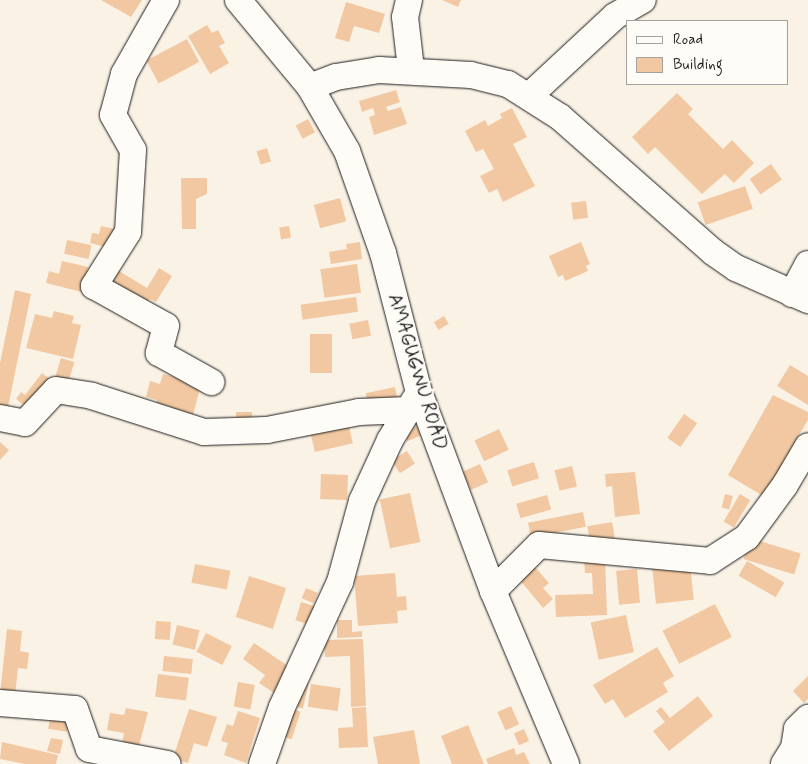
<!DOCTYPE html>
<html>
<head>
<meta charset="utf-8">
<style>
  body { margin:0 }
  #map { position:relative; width:808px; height:764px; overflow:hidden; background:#fbf2e6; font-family:Mynerve,sans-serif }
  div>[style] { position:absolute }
  .building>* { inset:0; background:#f1c8a1; transform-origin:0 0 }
  .roads { filter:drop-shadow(0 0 1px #1c1c1c) drop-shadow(0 0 1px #1c1c1c) }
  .minor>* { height:26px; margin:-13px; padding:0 13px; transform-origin:13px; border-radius:13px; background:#fdfcf7 }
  span { translate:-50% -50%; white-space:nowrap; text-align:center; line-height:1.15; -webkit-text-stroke:4px #fdfcf7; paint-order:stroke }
  .street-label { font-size:19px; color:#1c1c1c }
  .legend { position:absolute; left:626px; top:20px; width:162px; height:65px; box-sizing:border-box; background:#fdfcf7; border:1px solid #a3a29f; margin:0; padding:6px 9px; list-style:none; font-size:15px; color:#1c1c1c }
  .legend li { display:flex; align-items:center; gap:10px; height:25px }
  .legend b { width:25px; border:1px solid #a3a29f }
</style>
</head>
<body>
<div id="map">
  <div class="building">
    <div style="clip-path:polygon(101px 0,142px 0,131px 17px)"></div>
    <div style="clip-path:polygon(442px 0,461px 0,458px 7px)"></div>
    <div style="clip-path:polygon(346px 2px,385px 14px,379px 33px,354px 26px,349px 42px,335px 38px)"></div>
    <div style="clip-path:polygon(207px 25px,212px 33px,218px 30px,225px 43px,219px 46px,229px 63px,210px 74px,188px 36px)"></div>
    <div style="left:187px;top:39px;width:26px;height:46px;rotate:62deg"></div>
    <div style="clip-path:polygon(396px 90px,400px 102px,386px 107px,388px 111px,401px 107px,407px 124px,374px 135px,369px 117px,375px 115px,373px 108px,362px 112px,359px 101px)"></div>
    <div style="clip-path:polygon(677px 93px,693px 109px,688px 114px,723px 149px,732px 140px,754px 163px,734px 183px,725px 174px,702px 194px,655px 147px,648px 154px,632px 137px)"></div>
    <div style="clip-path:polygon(512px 108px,527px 137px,513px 144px,535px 186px,503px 202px,497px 189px,489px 193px,480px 176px,494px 169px,483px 149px,476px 152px,465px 131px,485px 120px,488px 126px,502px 118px,500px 114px)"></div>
    <div style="left:308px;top:119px;width:15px;height:14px;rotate:62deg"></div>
    <div style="left:267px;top:148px;width:14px;height:11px;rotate:73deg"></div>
    <div style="left:771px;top:164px;width:19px;height:26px;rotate:55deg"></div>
    <div style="clip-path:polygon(181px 178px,207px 178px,207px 194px,196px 199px,196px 229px,182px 229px)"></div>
    <div style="left:745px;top:186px;width:24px;height:50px;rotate:71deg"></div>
    <div style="left:340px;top:198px;width:24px;height:27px;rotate:75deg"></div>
    <div style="left:586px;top:201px;width:17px;height:15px;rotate:83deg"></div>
    <div style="clip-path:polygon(101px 226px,119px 230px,114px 249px,90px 243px,92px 233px,99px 234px)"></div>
    <div style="left:289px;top:226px;width:12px;height:10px;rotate:81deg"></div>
    <div style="left:67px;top:240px;width:25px;height:14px;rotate:12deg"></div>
    <div style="clip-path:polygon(360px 242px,362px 259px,331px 264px,329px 252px,347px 249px,346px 244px)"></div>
    <div style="clip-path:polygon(581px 242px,590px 264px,586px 266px,588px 271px,565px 281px,563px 275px,558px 277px,549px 256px)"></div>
    <div style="clip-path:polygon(62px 261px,88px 267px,82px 292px,46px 283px,49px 271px,59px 274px)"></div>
    <div style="left:357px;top:264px;width:29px;height:37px;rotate:82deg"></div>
    <div style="clip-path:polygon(159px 268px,172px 276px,156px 302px,149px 299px,146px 305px,111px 285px,119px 271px,147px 288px)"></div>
    <div style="clip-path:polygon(15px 290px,31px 294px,7px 412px,0 411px,0 363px)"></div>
    <div style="left:356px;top:297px;width:15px;height:56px;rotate:82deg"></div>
    <div style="clip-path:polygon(54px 311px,74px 316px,72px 323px,81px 325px,73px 359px,26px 348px,35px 314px,52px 318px)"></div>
    <div style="left:444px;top:316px;width:9px;height:12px;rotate:58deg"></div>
    <div style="left:368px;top:320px;width:16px;height:19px;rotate:79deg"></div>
    <div style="left:310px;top:334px;width:22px;height:39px"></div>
    <div style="left:61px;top:358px;width:14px;height:20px;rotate:17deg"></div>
    <div style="clip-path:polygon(790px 365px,808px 376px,808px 405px,777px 386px)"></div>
    <div style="clip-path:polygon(42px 373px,50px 379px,28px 408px,16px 399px,21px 392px,25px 395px)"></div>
    <div style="clip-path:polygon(163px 374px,201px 384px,192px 419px,155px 410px,157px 400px,146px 397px,150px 381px,160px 384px)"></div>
    <div style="left:395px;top:387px;width:14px;height:30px;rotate:78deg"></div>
    <div style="clip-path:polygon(773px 395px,808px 412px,808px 420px,790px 450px,797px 455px,790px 469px,782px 465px,763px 496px,728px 475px)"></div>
    <div style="left:236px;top:412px;width:16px;height:18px"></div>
    <div style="left:684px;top:414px;width:16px;height:29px;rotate:35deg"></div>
    <div style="left:347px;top:418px;width:26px;height:39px;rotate:77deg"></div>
    <div style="left:417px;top:426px;width:10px;height:15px;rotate:66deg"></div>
    <div style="left:499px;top:429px;width:23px;height:27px;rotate:65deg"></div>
    <div style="clip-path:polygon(0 442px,9px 450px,0 460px)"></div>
    <div style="left:407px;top:451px;width:15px;height:18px;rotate:58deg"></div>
    <div style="left:534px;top:462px;width:17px;height:28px;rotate:73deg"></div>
    <div style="left:480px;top:464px;width:20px;height:19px;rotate:66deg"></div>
    <div style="left:572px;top:466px;width:21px;height:18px;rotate:76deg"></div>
    <div style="clip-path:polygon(635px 472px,640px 514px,615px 517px,612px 486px,606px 487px,605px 474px)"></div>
    <div style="left:321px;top:474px;width:27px;height:25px;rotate:2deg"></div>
    <div style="left:410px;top:493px;width:50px;height:31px;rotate:78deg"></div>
    <div style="left:725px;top:494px;width:8px;height:14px;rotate:14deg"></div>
    <div style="left:740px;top:494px;width:12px;height:32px;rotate:31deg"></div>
    <div style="left:547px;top:495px;width:15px;height:32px;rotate:74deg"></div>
    <div style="left:583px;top:512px;width:15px;height:56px;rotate:79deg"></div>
    <div style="left:612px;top:522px;width:17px;height:25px;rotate:80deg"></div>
    <div style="left:750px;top:538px;width:53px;height:22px;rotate:17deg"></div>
    <div style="clip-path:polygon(605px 558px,607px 615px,556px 617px,555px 595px,593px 594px,592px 573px,585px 573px,584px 559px)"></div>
    <div style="left:747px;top:561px;width:43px;height:17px;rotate:30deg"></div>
    <div style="left:195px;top:564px;width:36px;height:19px;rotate:11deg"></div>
    <div style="left:690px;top:564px;width:36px;height:38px;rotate:84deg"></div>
    <div style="clip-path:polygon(534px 566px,549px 583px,543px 588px,553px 599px,543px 608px,519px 579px)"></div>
    <div style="left:637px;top:569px;width:34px;height:21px;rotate:85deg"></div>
    <div style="clip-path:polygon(395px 573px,397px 597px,406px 596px,407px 610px,397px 611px,398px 623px,358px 626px,354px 576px)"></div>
    <div style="left:249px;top:576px;width:39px;height:43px;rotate:18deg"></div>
    <div style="left:306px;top:588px;width:13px;height:11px;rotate:23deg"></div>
    <div style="left:301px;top:602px;width:17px;height:19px;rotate:17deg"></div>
    <div style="left:715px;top:604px;width:37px;height:59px;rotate:63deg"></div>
    <div style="left:626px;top:615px;width:38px;height:36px;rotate:78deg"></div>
    <div style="clip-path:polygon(337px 620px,352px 620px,352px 632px,362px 631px,362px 637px,337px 638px)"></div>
    <div style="left:156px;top:621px;width:15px;height:18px;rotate:4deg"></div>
    <div style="left:177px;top:625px;width:23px;height:20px;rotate:13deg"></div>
    <div style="clip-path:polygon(7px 629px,22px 631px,20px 651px,29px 653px,27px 669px,18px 668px,15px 696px,0 694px)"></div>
    <div style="left:206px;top:633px;width:29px;height:21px;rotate:27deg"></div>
    <div style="clip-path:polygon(363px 639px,366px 706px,351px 707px,350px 656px,325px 657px,324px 640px)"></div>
    <div style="clip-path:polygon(254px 643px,291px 668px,274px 693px,259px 683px,265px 675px,243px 659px)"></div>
    <div style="clip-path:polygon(657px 647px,674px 676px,663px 683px,668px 692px,625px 718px,613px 699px,605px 704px,593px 685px)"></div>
    <div style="left:164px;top:656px;width:29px;height:15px;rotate:6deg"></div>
    <div style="left:158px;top:674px;width:31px;height:23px;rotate:7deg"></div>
    <div style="clip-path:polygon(808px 676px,808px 699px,804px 703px,793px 691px)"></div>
    <div style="left:300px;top:681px;width:9px;height:26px;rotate:13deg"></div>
    <div style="left:238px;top:682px;width:17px;height:25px;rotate:10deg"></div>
    <div style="left:311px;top:684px;width:30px;height:23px;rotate:8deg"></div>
    <div style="clip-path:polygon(698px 696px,713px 716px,669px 751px,653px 731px,665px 722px,656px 711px,661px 707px,670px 718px)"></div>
    <div style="left:511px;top:706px;width:20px;height:15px;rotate:66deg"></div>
    <div style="clip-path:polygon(366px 707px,368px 747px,339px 748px,338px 728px,353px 727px,352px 708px)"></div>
    <div style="clip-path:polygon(126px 708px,148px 712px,137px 753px,121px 750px,124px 733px,107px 730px,110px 713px,124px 715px)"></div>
    <div style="clip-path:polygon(189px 709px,217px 717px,207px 747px,194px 743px,188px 763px,173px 758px)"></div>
    <div style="left:292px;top:709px;width:9px;height:29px;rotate:18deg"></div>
    <div style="left:51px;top:711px;width:19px;height:18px;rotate:9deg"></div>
    <div style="clip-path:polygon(238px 711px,260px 718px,246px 763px,224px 755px,228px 743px,221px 741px,227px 724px,233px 726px)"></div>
    <div style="clip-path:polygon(468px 725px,484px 764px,452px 764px,441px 736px)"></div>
    <div style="left:524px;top:729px;width:13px;height:11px;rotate:67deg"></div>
    <div style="clip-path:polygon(414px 730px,420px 764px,378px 764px,373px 737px)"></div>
    <div style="clip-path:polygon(51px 738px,63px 740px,60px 754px,47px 751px)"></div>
    <div style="clip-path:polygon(2px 742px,58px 755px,56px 764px,25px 764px,0 759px)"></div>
    <div style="clip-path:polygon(514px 748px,516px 755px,524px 752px,530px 764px,488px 764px,486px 759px)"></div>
  </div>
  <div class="roads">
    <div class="minor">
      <div style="left:166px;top:0;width:85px;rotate:119.6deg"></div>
      <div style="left:124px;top:74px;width:42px;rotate:105deg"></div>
      <div style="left:113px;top:115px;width:40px;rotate:60.3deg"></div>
      <div style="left:133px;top:150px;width:82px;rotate:93.5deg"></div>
      <div style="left:128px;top:232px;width:64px;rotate:122.2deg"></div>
      <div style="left:94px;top:286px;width:82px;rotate:29.1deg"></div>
      <div style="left:166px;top:326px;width:28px;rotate:105deg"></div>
      <div style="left:159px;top:353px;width:60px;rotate:29.1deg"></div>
      <div style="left:238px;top:0;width:113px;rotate:50.4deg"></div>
      <div style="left:310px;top:87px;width:74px;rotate:60deg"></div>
      <div style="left:347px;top:151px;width:108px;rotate:70.6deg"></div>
      <div style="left:383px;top:253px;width:144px;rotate:75.5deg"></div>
      <div style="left:419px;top:392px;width:212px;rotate:69.6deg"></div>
      <div style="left:493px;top:591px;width:188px;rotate:67.1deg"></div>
      <div style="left:409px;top:0;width:17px;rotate:103deg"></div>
      <div style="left:405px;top:17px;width:52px;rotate:83.4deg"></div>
      <div style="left:310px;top:87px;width:28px;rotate:-21deg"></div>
      <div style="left:336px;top:77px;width:44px;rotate:-9.2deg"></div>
      <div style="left:379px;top:70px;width:92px;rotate:3.1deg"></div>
      <div style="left:471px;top:75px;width:38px;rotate:14deg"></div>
      <div style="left:508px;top:84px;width:62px;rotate:32.4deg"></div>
      <div style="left:560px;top:117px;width:204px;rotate:41.4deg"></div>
      <div style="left:713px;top:252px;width:28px;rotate:35deg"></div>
      <div style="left:736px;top:268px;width:79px;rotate:24deg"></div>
      <div style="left:529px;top:96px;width:117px;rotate:-42.9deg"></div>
      <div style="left:615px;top:16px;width:32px;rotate:-30deg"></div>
      <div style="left:792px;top:294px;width:34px;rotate:-62deg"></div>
      <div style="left:0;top:418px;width:25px;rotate:11deg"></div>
      <div style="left:25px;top:423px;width:45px;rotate:-46.8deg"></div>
      <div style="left:56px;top:390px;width:36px;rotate:9deg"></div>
      <div style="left:92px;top:396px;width:118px;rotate:17.8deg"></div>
      <div style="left:204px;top:432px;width:63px;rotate:-1.8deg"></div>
      <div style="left:267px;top:430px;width:94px;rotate:-11.1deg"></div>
      <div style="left:359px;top:412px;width:49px;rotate:-2.3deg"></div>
      <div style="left:493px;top:591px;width:65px;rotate:-45deg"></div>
      <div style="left:539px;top:545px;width:172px;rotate:5.3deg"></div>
      <div style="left:710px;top:561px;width:44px;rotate:-33deg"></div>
      <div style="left:747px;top:537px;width:64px;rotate:-53.8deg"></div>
      <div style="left:785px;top:485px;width:45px;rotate:-59.5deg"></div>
      <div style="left:0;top:703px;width:75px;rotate:4.6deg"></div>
      <div style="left:75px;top:709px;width:42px;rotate:70.7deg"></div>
      <div style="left:89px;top:749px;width:80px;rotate:10.8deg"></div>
      <div style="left:794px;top:748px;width:19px;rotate:-81deg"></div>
      <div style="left:797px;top:729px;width:16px;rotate:-45deg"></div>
      <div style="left:262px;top:764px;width:60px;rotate:-70.7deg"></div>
      <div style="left:282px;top:707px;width:138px;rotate:-65.1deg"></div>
      <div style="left:340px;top:582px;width:84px;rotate:-74.8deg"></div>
      <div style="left:362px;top:501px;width:67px;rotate:-65.3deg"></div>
      <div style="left:390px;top:440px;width:48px;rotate:-58.6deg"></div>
      <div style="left:784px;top:764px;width:19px;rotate:-58deg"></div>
      <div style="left:794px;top:748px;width:16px;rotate:30deg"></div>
    </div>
  </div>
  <div class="street-label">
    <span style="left:417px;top:372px;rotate:73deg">AMAGUGWU ROAD</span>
  </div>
  <ul class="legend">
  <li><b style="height:6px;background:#fdfcf7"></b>Road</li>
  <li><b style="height:14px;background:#f1c8a1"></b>Building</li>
  </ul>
</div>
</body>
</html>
